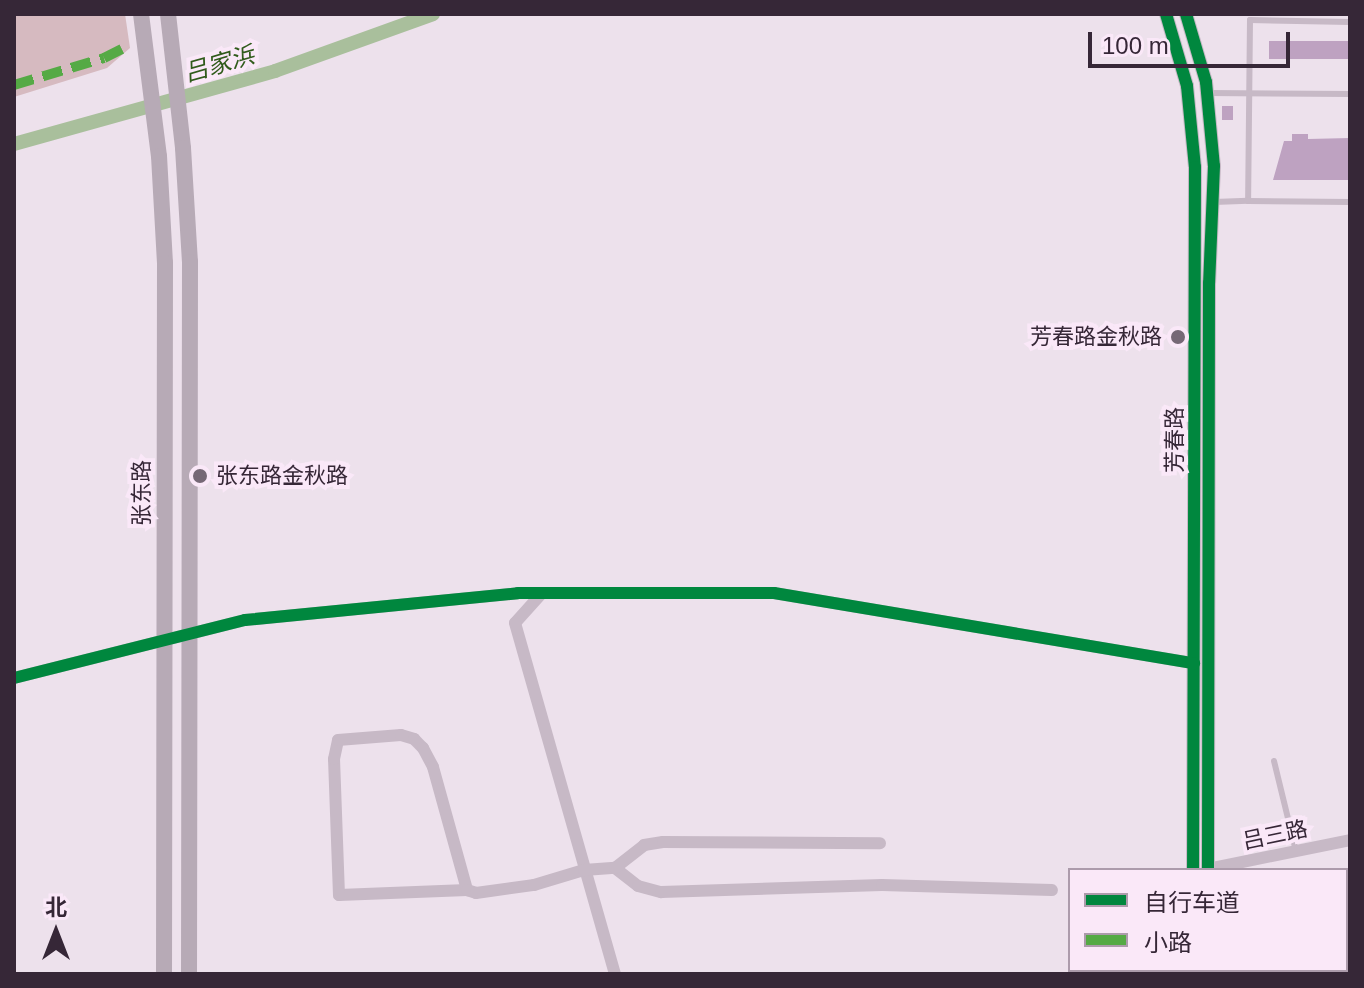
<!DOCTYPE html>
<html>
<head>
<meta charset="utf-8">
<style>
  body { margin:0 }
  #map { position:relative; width:1364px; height:988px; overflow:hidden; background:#ede1ec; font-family:Helvetica,"Noto Sans SC",sans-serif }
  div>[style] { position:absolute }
  .green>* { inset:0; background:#d6bac0 }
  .canal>* { height:14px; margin:-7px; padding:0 7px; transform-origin:7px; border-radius:7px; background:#a9bf9c }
  .building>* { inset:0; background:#bea2c1; transform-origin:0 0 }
  .service>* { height:6px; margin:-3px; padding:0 3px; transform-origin:3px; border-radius:3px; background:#c7b9c6 }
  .minor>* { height:12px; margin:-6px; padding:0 6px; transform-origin:6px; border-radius:6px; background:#c7b9c6 }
  .tertiary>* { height:14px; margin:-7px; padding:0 7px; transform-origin:7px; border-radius:7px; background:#c7b9c6 }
  .secondary>* { height:16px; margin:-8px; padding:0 8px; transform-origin:8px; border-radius:8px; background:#b7aab6 }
  .quiet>* { height:10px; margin-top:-5px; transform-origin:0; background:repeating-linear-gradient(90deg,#55aa45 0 20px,transparent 0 30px) }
  .cycleway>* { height:12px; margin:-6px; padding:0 6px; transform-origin:6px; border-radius:6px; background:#00873e }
  .dots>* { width:22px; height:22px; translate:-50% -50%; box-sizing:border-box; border:4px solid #fae8f8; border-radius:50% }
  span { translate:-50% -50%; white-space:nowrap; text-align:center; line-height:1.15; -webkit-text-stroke:8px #fae8f8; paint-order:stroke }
  .poi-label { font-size:22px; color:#362737 }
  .right { translate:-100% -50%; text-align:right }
  .left { translate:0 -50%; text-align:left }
  .street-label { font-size:22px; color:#362737 }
  .water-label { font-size:24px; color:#305b1b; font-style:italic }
  .frame { position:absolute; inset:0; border:16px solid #362737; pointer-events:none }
  .legend { position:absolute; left:1068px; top:868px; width:280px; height:104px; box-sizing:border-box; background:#fae8f8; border:2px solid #ac9bab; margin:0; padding:10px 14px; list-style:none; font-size:24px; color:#362737 }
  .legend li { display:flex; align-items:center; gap:16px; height:40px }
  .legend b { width:40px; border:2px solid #ac9bab }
  .north { position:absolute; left:16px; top:892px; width:80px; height:80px; -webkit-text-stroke:6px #fae8f8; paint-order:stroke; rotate:0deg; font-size:22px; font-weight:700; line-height:32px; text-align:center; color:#362737 }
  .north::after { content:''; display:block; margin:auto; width:28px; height:36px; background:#362737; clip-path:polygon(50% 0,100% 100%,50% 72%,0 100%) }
  .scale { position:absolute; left:1088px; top:32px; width:202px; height:36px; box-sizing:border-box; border:4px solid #362737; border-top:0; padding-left:10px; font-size:24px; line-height:28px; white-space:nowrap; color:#362737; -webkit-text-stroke:6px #fae8f8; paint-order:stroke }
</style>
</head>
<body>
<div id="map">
  <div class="green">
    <div style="clip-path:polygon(14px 14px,125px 14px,130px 48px,107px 68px,14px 97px)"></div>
  </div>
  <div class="canal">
    <div style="left:14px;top:144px;width:271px;rotate:-15.6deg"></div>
    <div style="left:275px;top:71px;width:168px;rotate:-19.8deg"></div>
  </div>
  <div class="building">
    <div style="left:1350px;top:41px;width:18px;height:81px;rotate:90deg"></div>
    <div style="left:1233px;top:106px;width:14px;height:11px;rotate:90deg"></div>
    <div style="clip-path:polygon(1292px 134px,1308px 134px,1308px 139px,1350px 138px,1350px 180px,1273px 180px,1284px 141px,1292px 141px)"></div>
  </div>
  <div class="service">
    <div style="left:1350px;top:22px;width:100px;rotate:-178.9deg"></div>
    <div style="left:1250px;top:20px;width:181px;rotate:90.6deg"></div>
    <div style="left:1248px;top:201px;width:102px;rotate:0.6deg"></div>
    <div style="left:1208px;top:93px;width:142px;rotate:0.4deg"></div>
    <div style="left:1214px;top:202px;width:34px;rotate:-2deg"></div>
    <div style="left:1274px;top:761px;width:93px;rotate:76.3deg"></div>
  </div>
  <div class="minor">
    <div style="left:542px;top:593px;width:40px;rotate:132deg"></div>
    <div style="left:515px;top:623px;width:365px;rotate:74.1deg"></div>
    <div style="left:14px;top:678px;width:238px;rotate:-14.1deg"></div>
    <div style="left:245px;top:620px;width:274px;rotate:-5.6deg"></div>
    <div style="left:518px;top:593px;width:256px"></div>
    <div style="left:774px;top:593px;width:426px;rotate:9.5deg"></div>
    <div style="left:615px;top:868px;width:29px;rotate:38deg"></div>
    <div style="left:638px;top:886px;width:24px;rotate:15deg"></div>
    <div style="left:661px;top:892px;width:221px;rotate:-1.8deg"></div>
    <div style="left:882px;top:885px;width:170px;rotate:1.7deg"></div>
    <div style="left:1208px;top:869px;width:145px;rotate:-11.5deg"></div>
    <div style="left:467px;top:890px;width:128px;rotate:177.8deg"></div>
    <div style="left:339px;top:895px;width:136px;rotate:-92.1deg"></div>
    <div style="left:334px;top:759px;width:19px;rotate:-78deg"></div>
    <div style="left:338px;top:740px;width:63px;rotate:-4.5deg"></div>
    <div style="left:401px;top:735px;width:14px;rotate:17deg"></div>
    <div style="left:414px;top:739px;width:13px;rotate:45deg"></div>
    <div style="left:423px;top:748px;width:21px;rotate:62deg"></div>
    <div style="left:433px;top:767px;width:128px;rotate:74.5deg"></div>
    <div style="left:467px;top:890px;width:9px;rotate:18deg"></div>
    <div style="left:476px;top:893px;width:59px;rotate:-7.9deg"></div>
    <div style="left:534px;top:885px;width:52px;rotate:-16.7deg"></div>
    <div style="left:584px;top:870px;width:31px;rotate:-4deg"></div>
    <div style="left:615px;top:868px;width:37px;rotate:-38deg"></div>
    <div style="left:644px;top:845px;width:19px;rotate:-9deg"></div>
    <div style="left:663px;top:842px;width:217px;rotate:0.3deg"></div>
    <div style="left:1238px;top:970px;width:4px;rotate:90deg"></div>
  </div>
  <div class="tertiary">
    <div style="left:1166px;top:14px;width:75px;rotate:73.7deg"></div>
    <div style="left:1187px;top:86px;width:81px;rotate:84.4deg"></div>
    <div style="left:1195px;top:167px;width:703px;rotate:90.16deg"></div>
    <div style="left:1186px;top:14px;width:71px;rotate:73.6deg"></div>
    <div style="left:1206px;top:82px;width:84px;rotate:84.6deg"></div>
    <div style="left:1214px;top:166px;width:117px;rotate:92.4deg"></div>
    <div style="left:1209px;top:283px;width:587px;rotate:90.1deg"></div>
    <div style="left:1193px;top:970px;width:4px;rotate:90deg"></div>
    <div style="left:1207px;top:974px;width:4px;rotate:-90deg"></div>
  </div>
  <div class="secondary">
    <div style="left:141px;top:14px;width:143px;rotate:82.8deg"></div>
    <div style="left:159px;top:156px;width:107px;rotate:86.8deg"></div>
    <div style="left:165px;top:263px;width:711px;rotate:90.08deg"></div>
    <div style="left:168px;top:14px;width:135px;rotate:83.6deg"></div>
    <div style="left:183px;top:148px;width:114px;rotate:86.5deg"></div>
    <div style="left:190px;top:262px;width:712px;rotate:90.08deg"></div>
  </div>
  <div class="quiet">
    <div style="left:14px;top:85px;width:94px;rotate:-16.7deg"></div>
    <div style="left:104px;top:58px;width:20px;rotate:-27deg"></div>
  </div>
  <div class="cycleway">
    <div style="left:1166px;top:14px;width:75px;rotate:73.7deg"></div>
    <div style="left:1187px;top:86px;width:81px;rotate:84.4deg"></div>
    <div style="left:1195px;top:167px;width:703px;rotate:90.16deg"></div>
    <div style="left:1186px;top:14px;width:71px;rotate:73.6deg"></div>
    <div style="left:1206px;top:82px;width:84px;rotate:84.6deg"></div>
    <div style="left:1214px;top:166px;width:117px;rotate:92.4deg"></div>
    <div style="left:1209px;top:283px;width:587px;rotate:90.1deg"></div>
    <div style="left:14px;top:678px;width:238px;rotate:-14.1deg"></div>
    <div style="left:245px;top:620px;width:274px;rotate:-5.6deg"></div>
    <div style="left:518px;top:593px;width:256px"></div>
    <div style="left:774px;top:593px;width:426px;rotate:9.5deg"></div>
  </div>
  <div class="dots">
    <div style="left:1178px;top:337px;background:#766876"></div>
    <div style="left:200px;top:476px;background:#766876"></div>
  </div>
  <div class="poi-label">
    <span class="right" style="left:1162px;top:337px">芳春路金秋路</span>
    <span class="left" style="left:216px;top:476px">张东路金秋路</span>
  </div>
  <div class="street-label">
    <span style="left:1175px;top:440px;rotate:-90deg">芳春路</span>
    <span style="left:142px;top:493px;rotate:-90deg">张东路</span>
    <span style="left:1275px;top:835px;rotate:-12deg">吕三路</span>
  </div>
  <div class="water-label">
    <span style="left:219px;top:64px;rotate:-16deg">吕家浜</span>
  </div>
  <div class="frame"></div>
  <ul class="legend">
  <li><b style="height:10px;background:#00873e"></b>自行车道</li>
  <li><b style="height:10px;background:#55aa45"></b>小路</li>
  </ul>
  <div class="north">北</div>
  <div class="scale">100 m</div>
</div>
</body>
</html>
